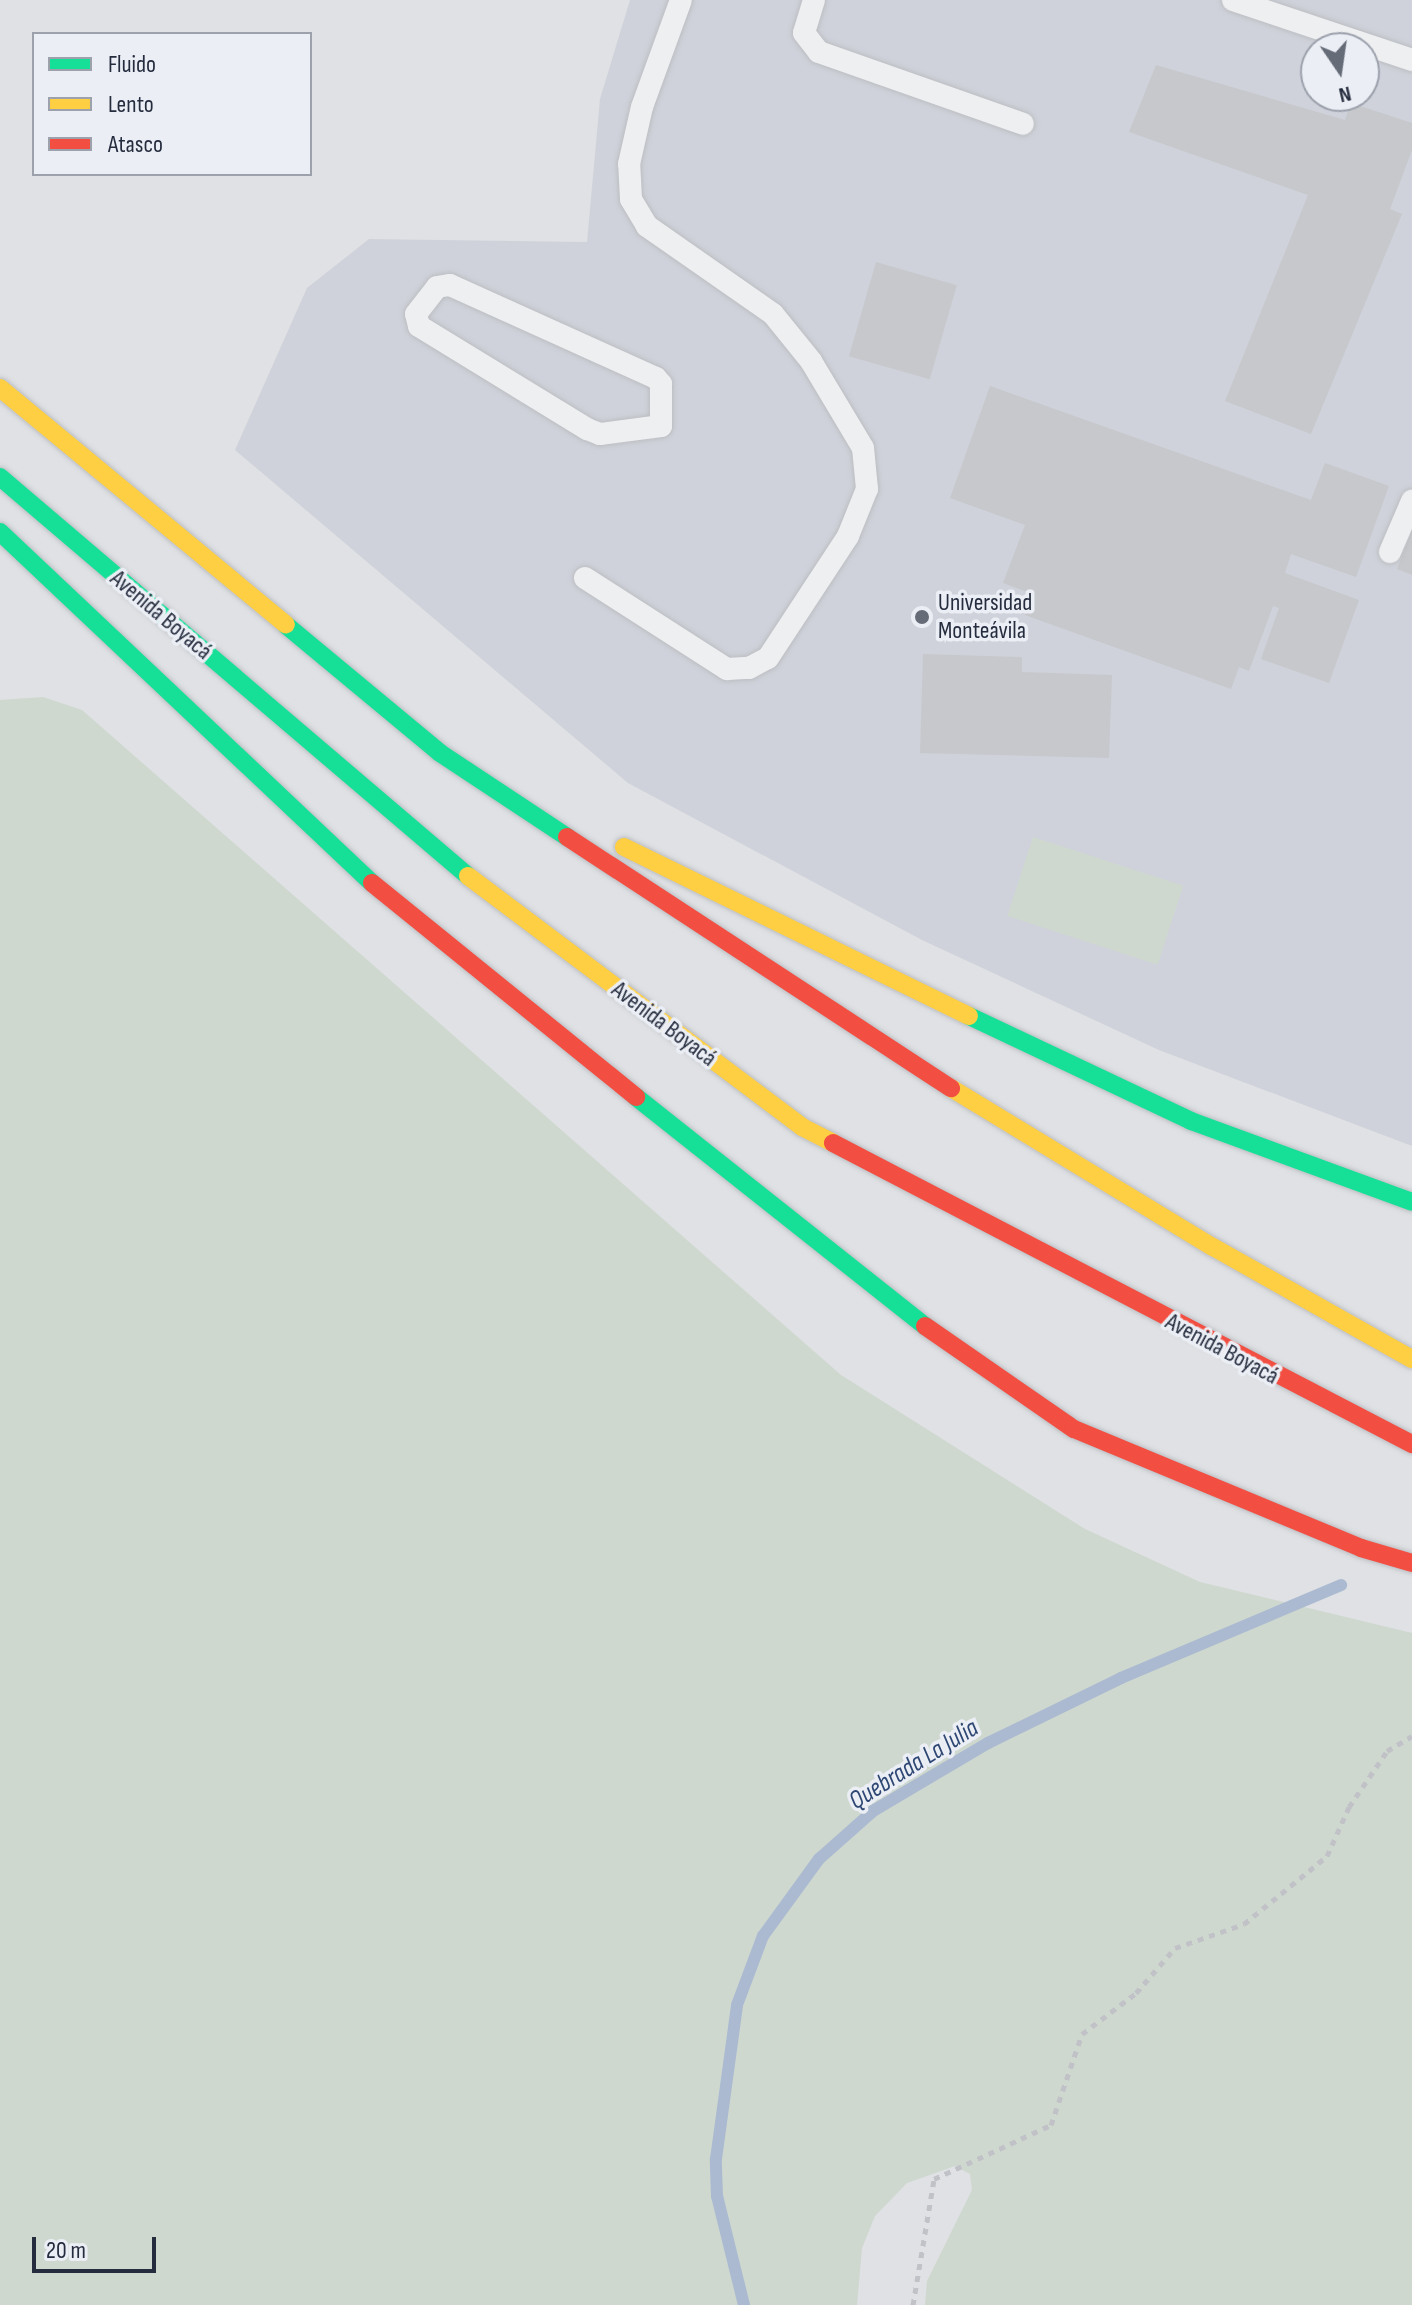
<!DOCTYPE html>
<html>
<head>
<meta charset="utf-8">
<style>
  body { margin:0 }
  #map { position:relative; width:1412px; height:2305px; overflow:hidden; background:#dfe1e4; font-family:"Sofia Sans Condensed",sans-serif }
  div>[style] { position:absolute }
  .built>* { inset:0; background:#cfd2da }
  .green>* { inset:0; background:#ced8cf; transform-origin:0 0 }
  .stream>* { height:12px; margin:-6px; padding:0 6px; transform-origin:6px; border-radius:6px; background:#abbad1 }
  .building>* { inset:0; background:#c6c8cc; transform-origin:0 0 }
  .path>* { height:5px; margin-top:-2.5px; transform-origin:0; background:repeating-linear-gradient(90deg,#c1c2c7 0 6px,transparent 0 12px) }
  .roads { filter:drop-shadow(0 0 2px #bcbec2) drop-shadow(0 0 2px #bcbec2) }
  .lane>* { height:22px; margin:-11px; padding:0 11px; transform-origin:11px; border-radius:11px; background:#eeeff1 }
  .fast>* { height:18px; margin:-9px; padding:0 9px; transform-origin:9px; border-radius:9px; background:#16e098 }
  .slow>* { height:18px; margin:-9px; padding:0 9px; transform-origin:9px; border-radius:9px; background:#ffcf43 }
  .jam>* { height:18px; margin:-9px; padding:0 9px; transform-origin:9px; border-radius:9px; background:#f24e42 }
  .dots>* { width:22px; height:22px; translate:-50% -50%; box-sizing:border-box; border:4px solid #ebeff5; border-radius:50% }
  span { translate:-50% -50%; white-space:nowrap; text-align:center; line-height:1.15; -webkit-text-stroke:7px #ebeff5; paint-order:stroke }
  .poi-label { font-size:24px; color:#252c3e }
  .left { translate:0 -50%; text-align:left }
  .street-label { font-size:24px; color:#252c3e }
  .water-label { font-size:26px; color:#2e4773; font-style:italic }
  .legend { position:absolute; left:32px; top:32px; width:280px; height:144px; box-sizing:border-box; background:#ebeff5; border:2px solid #9ca1ac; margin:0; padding:10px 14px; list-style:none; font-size:24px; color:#252c3e }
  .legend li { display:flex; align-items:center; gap:16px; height:40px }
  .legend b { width:40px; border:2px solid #9ca1ac }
  .north { position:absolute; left:1300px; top:32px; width:80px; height:80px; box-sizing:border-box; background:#ebeff5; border:2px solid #9ca1ac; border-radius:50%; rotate:167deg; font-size:22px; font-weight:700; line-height:32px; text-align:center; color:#252c3e }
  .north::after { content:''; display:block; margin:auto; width:28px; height:36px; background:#666b78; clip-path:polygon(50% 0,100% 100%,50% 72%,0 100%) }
  .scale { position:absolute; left:32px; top:2237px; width:124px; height:36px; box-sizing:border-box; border:4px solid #252c3e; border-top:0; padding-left:10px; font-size:24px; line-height:28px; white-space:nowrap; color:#252c3e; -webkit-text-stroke:6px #ebeff5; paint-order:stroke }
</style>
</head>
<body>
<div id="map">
  <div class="built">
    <div style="clip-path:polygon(evenodd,630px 0,1412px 0,1412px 1146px,1159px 1050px,922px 940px,628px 783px,235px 450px,307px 288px,369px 239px,587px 242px,600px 99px,630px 0,1316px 48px,1364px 48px,1364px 96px,1316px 96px,1316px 48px)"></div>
  </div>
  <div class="green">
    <div style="clip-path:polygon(43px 697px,82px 710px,841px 1375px,1085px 1529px,1200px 1582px,1412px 1633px,1412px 2305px,925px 2305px,927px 2281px,972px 2190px,970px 2174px,955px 2166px,907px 2183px,875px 2216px,862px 2248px,857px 2305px,0 2305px,0 700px)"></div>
    <div style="left:1033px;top:837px;width:158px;height:83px;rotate:18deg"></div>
  </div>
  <div class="stream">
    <div style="left:744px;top:2305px;width:112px;rotate:-103.9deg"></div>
    <div style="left:717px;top:2196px;width:37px;rotate:-92deg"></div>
    <div style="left:716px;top:2159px;width:155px;rotate:-82.2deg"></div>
    <div style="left:737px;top:2005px;width:74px;rotate:-69.4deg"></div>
    <div style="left:763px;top:1936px;width:95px;rotate:-54deg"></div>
    <div style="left:819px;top:1859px;width:72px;rotate:-41.6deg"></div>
    <div style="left:873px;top:1811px;width:134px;rotate:-30.6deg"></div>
    <div style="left:988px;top:1743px;width:148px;rotate:-26deg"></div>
    <div style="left:1121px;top:1678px;width:239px;rotate:-22.9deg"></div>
  </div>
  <div class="building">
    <div style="clip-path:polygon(1156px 65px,1345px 120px,1351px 103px,1412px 123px,1412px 150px,1390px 209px,1402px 214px,1311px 434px,1225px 401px,1308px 195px,1129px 132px)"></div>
    <div style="left:876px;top:262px;width:84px;height:98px;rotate:16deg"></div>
    <div style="clip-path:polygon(990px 386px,1311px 500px,1325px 463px,1389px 486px,1356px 577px,1291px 554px,1285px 573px,1359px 600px,1329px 683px,1261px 659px,1279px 608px,1273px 606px,1249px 671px,1239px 667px,1231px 689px,1025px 615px,1033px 594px,1003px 583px,1025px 525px,950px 498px)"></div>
    <div style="clip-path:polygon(1412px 530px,1412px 575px,1397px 569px)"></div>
    <div style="clip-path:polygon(923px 654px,1022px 657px,1022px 672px,1112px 675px,1109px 758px,920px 753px)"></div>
  </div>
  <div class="path">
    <div style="left:913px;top:2305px;width:128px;rotate:-80.5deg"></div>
    <div style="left:934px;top:2179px;width:129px;rotate:-24.8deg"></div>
    <div style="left:1051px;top:2125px;width:96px;rotate:-71.2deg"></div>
    <div style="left:1082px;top:2034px;width:68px;rotate:-37.2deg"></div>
    <div style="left:1136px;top:1993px;width:60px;rotate:-49.1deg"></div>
    <div style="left:1175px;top:1948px;width:73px;rotate:-19.2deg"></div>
    <div style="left:1244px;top:1924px;width:107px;rotate:-39.3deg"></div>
    <div style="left:1327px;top:1856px;width:54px;rotate:-65.8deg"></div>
    <div style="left:1349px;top:1807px;width:68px;rotate:-55.8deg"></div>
    <div style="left:1387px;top:1751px;width:29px;rotate:-31deg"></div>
  </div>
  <div class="roads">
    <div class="lane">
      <div style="left:814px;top:0;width:34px;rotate:107deg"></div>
      <div style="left:804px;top:33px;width:24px;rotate:52deg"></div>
      <div style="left:819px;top:52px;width:216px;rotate:19.4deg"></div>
      <div style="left:1233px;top:0;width:189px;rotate:18.5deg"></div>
      <div style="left:450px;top:285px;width:226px;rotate:24.3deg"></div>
      <div style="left:656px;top:378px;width:8px;rotate:50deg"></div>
      <div style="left:661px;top:384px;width:42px;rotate:90deg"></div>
      <div style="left:661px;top:426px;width:62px;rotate:172.5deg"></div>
      <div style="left:600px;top:434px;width:14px;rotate:-159deg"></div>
      <div style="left:587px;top:429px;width:197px;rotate:-148.5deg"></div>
      <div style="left:419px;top:326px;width:12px;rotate:-104deg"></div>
      <div style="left:416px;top:314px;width:34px;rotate:-52deg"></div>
      <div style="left:437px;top:287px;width:13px;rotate:-9deg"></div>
      <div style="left:1390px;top:552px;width:56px;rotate:-66.7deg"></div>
      <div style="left:585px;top:578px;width:169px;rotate:32.7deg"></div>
      <div style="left:727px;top:669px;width:22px;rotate:-3deg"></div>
      <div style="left:749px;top:668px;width:21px;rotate:-28deg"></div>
      <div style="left:768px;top:658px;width:146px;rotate:-56.7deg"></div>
      <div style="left:848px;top:536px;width:51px;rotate:-68deg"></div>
      <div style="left:867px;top:489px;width:41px;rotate:-95.6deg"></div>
      <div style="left:863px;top:448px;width:101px;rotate:-120.9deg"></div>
      <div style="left:811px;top:361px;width:60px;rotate:-129deg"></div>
      <div style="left:773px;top:314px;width:154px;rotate:-145.1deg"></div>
      <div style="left:647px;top:226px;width:31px;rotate:-121deg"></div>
      <div style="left:631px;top:199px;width:35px;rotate:-93deg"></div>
      <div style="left:629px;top:164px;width:58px;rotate:-77.2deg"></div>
      <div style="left:642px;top:107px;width:114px;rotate:-70deg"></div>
    </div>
    <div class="fast">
      <div style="left:0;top:477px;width:615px;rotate:40.45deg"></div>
      <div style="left:0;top:532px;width:511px;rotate:43.34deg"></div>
      <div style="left:286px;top:625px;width:200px;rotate:39.7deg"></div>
      <div style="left:440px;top:753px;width:152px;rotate:33.5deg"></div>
      <div style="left:969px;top:1016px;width:246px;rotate:25.3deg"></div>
      <div style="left:1191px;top:1121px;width:235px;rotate:20.1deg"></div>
      <div style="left:636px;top:1097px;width:369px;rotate:38.4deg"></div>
    </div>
    <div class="slow">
      <div style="left:0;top:388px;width:371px;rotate:39.6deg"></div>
      <div style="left:624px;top:847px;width:384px;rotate:26.1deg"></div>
      <div style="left:468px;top:876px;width:418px;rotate:36.9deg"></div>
      <div style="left:802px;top:1127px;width:35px;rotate:27deg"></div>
      <div style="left:951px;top:1088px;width:306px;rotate:31.3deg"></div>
      <div style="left:1213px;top:1247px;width:228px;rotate:29.4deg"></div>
    </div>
    <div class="jam">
      <div style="left:567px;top:837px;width:459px;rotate:33.2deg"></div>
      <div style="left:372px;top:883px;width:340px;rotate:39deg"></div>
      <div style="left:833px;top:1143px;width:653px;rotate:27.47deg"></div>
      <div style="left:925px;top:1326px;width:181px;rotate:34.7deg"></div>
      <div style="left:1074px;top:1429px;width:311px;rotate:22.5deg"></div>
      <div style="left:1361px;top:1548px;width:53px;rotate:16.4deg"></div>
    </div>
  </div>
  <div class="dots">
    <div style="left:922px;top:617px;background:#666b78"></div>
  </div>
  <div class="poi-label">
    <span class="left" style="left:938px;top:617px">Universidad<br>Monteávila</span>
  </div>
  <div class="street-label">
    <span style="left:161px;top:615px;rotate:40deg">Avenida Boyacá</span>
    <span style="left:664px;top:1024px;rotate:37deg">Avenida Boyacá</span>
    <span style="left:1222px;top:1349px;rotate:28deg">Avenida Boyacá</span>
  </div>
  <div class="water-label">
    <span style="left:914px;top:1765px;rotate:-32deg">Quebrada La Julia</span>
  </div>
  <ul class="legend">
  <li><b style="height:10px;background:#16e098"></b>Fluido</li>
  <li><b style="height:10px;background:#ffcf43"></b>Lento</li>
  <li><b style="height:10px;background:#f24e42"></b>Atasco</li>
  </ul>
  <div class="north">N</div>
  <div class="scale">20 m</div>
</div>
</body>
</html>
